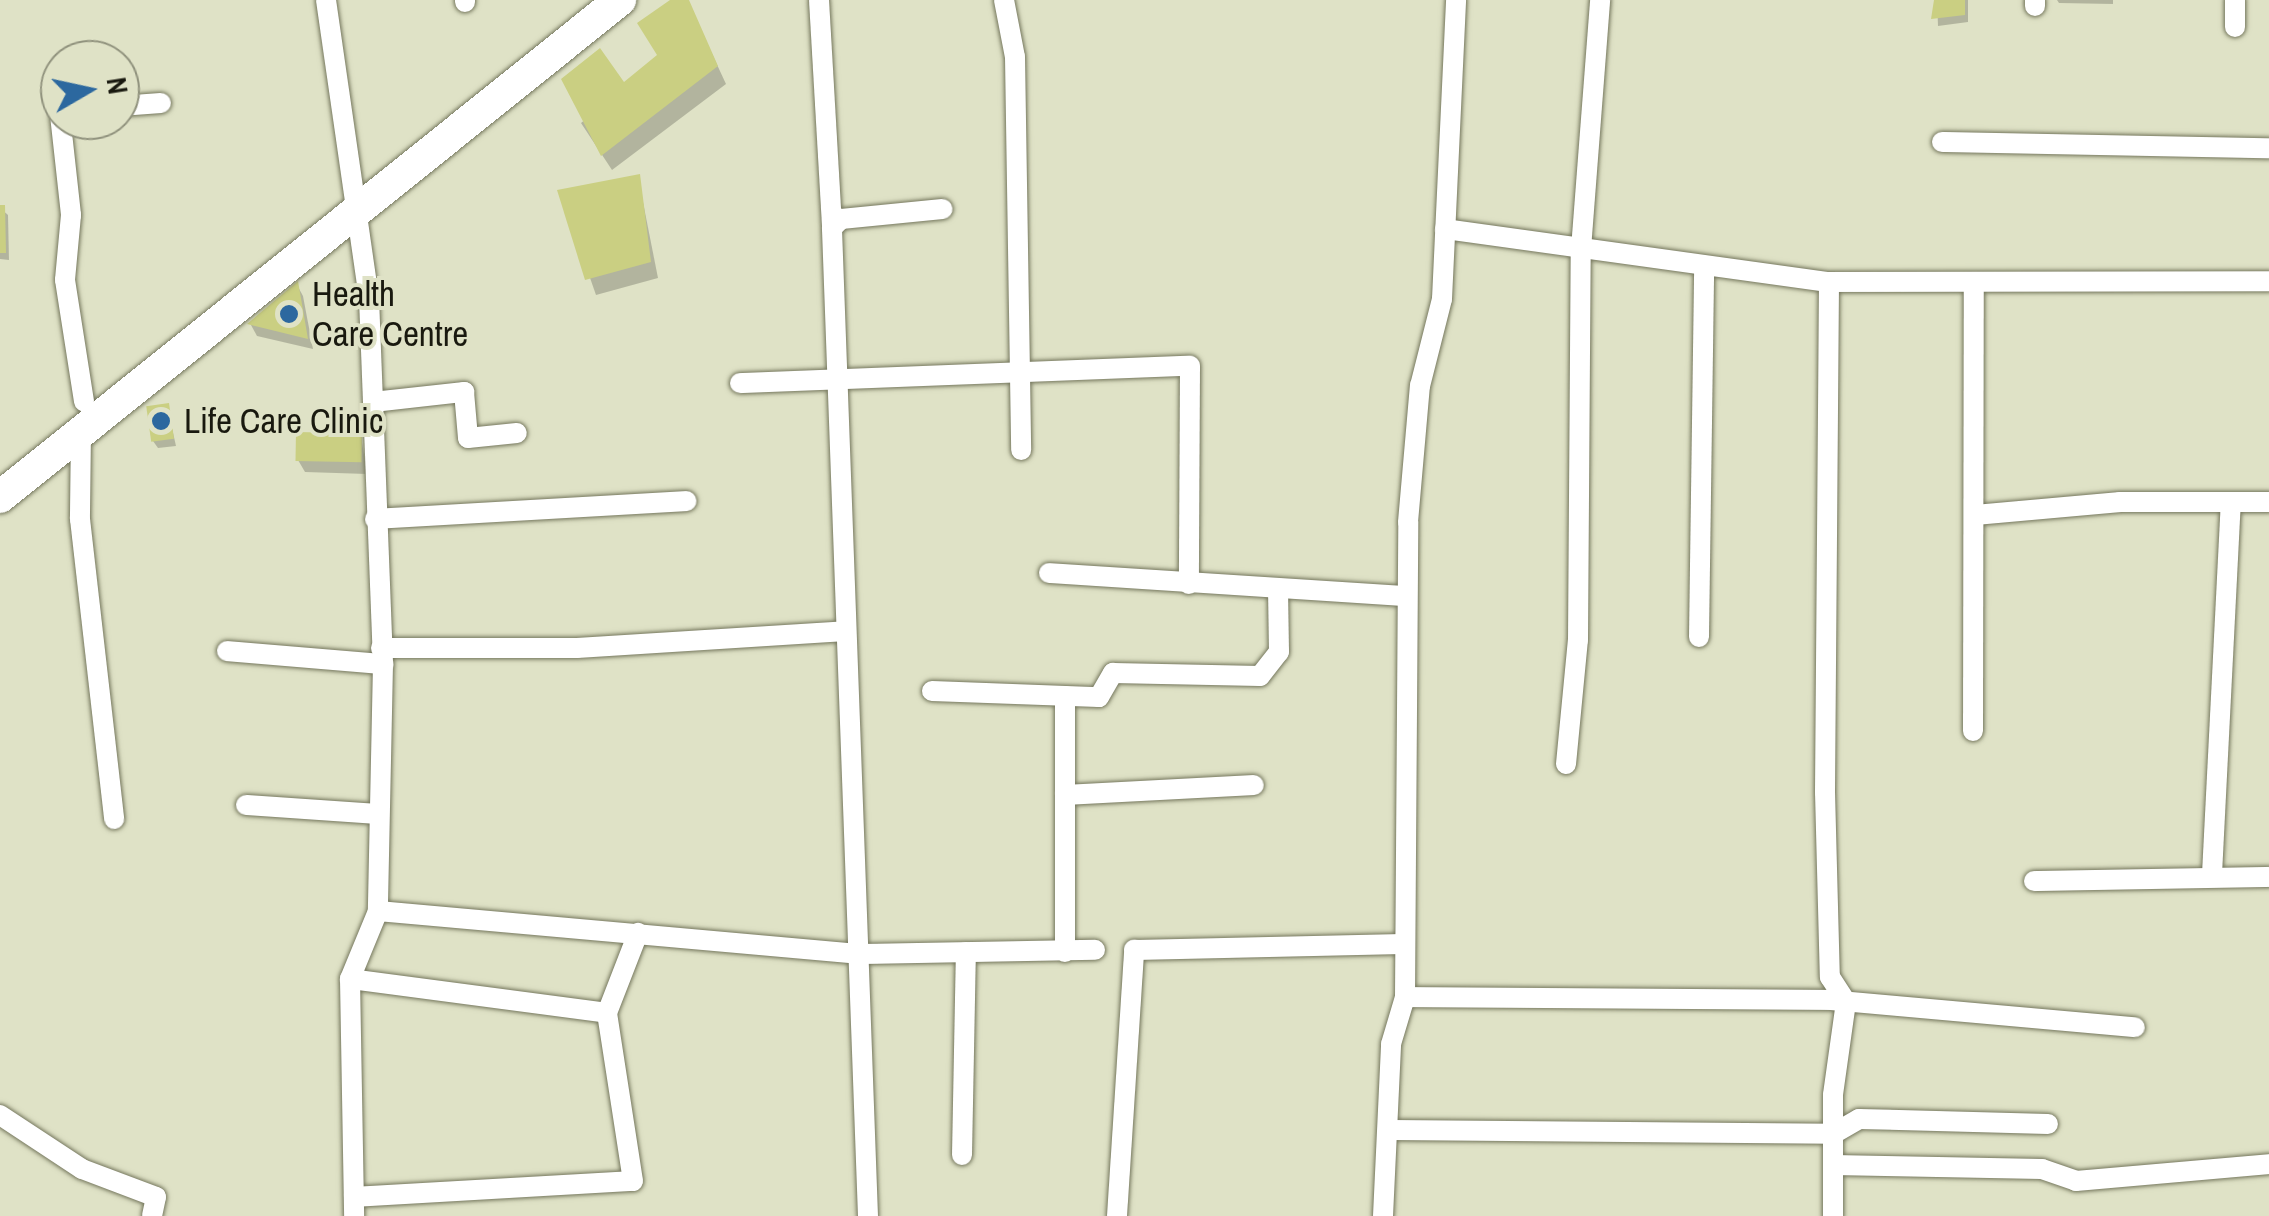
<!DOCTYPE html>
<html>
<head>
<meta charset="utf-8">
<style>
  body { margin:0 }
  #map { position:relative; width:2269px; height:1216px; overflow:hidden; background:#dfe2c6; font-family:"Archivo Narrow",sans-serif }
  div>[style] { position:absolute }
  .shadow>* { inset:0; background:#0003 }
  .building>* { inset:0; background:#cacf82; transform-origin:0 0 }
  .roads { filter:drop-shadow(0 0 2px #75775d) drop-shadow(0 0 2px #75775d) }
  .minor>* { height:20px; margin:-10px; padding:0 10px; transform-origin:10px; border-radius:10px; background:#fff }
  .primary>* { height:32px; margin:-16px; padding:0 16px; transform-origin:16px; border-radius:16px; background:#fff }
  .dots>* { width:28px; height:28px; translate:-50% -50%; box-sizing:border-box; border:5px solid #dfe2c6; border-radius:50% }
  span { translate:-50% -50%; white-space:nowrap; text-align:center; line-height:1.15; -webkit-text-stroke:8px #dfe2c6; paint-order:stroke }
  .poi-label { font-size:35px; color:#19190f }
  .left { translate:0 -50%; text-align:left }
  .north { position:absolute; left:40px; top:40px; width:100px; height:100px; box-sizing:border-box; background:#dfe2c6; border:2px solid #90927d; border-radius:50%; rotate:81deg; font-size:28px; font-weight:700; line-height:40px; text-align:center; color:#19190f }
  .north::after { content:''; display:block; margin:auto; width:35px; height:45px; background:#2c689f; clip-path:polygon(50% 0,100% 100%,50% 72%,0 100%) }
</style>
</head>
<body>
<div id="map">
  <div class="shadow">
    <div style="clip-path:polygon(674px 0,687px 0,726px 84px,612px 170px,581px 123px,660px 57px)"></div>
    <div style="clip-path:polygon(1937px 0,1968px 0,1968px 22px,1938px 26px)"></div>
    <div style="clip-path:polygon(2057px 0,2113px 0,2113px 4px,2059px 3px)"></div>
    <div style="clip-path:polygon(638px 177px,658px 278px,596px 295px,560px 192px)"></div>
    <div style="clip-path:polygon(0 208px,8px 215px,9px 260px,0 259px)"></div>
    <div style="clip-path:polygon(297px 285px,303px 296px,313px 349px,257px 336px,251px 325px)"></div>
    <div style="clip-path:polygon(167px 406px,176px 446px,158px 448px,153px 441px)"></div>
    <div style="clip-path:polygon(361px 436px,367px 474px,305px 472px,298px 460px)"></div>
  </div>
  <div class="building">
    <div style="clip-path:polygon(670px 0,689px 0,718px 66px,601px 156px,561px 79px,600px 48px,624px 82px,657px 55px,637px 23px)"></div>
    <div style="clip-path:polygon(1934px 0,1965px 0,1965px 15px,1931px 19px)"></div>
    <div style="clip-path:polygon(640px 174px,651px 262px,585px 280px,557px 190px)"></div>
    <div style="clip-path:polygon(0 205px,5px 205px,6px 253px,0 253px)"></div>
    <div style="clip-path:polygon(298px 281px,308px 339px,247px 324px)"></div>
    <div style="left:169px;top:403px;width:36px;height:23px;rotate:82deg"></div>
    <div style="left:296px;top:432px;width:66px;height:29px;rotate:1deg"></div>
  </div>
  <div class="roads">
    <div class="minor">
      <div style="left:326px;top:0;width:301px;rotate:81.8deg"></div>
      <div style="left:369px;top:298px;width:366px;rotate:87.8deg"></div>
      <div style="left:465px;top:0;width:2px;rotate:90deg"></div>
      <div style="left:819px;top:0;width:228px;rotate:86.7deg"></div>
      <div style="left:1004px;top:0;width:58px;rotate:79.1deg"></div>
      <div style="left:1015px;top:57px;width:393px;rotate:89.1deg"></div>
      <div style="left:2035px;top:0;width:6px;rotate:90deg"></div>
      <div style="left:2235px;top:0;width:27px;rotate:90deg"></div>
      <div style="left:120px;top:106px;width:41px;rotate:-4.2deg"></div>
      <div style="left:60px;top:115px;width:101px;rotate:83.7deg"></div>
      <div style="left:71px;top:215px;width:65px;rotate:95.3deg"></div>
      <div style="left:65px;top:280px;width:123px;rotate:81.1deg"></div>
      <div style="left:1942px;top:142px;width:327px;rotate:1.1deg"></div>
      <div style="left:1445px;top:229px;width:388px;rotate:7.9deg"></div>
      <div style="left:1829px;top:282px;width:440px;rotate:-0.1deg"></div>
      <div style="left:1829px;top:282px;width:510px;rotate:90.45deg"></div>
      <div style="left:1825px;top:792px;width:185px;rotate:88.5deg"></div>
      <div style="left:1830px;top:977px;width:30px;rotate:57deg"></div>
      <div style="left:1846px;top:1002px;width:94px;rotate:98deg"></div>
      <div style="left:1833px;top:1095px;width:121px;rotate:90deg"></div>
      <div style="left:740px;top:383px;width:450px;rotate:-2.2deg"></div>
      <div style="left:1190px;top:366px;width:218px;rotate:90.3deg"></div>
      <div style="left:373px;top:402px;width:92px;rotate:-6.3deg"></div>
      <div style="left:464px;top:392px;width:46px;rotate:85deg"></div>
      <div style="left:468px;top:438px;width:49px;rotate:-5.8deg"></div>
      <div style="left:81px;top:431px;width:88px;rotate:90.7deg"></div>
      <div style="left:80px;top:519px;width:302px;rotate:83.5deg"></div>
      <div style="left:1975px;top:515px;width:146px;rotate:-5.1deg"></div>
      <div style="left:2120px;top:502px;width:149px"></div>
      <div style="left:375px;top:519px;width:312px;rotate:-3.3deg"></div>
      <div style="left:1049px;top:573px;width:357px;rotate:3.7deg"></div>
      <div style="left:1699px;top:637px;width:369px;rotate:-89.2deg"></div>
      <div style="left:381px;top:648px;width:196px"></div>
      <div style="left:577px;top:648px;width:269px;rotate:-3.6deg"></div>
      <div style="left:227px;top:651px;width:157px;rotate:4.8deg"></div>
      <div style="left:383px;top:664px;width:247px;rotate:91.2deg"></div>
      <div style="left:378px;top:911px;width:74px;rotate:112.4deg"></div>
      <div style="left:350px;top:979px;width:237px;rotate:89deg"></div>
      <div style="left:932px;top:691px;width:167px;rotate:2.1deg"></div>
      <div style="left:1099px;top:697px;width:28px;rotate:-60deg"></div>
      <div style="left:1113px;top:673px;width:147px;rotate:1.2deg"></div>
      <div style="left:1260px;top:676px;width:31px;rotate:-52deg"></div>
      <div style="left:1279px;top:652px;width:62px;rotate:-90.9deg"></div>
      <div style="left:1065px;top:696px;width:256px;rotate:90deg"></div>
      <div style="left:1973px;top:731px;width:445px;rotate:-89.9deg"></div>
      <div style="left:1566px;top:764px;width:125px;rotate:-84.5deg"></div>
      <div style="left:1578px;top:640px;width:391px;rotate:-89.6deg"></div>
      <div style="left:1581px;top:249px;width:250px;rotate:-85.6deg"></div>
      <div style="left:1065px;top:795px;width:189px;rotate:-3deg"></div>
      <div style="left:246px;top:805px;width:133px;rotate:3.9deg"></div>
      <div style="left:2212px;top:874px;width:371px;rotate:-87.1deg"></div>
      <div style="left:2034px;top:881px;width:235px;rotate:-1deg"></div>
      <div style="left:378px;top:911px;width:482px;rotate:5.1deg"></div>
      <div style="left:858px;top:954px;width:237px;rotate:-1deg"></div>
      <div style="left:350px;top:979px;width:259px;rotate:7.5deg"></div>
      <div style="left:1405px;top:997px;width:475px;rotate:-89.6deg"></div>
      <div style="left:1408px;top:522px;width:137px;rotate:-85deg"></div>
      <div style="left:1420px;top:386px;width:90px;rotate:-75.8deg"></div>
      <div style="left:1442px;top:299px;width:299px;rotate:-87.3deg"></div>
      <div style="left:0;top:1115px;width:98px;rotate:33.4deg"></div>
      <div style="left:82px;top:1169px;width:79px;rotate:20.7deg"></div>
      <div style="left:156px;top:1197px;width:19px;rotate:102deg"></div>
      <div style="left:1391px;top:1130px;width:442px;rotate:0.5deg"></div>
      <div style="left:1833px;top:1134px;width:30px;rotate:-30deg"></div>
      <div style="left:1859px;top:1119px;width:189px;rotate:1.5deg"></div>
      <div style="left:962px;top:1155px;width:203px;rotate:-88.9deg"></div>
      <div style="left:1833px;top:1165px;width:209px;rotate:1.1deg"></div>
      <div style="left:2042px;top:1169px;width:36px;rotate:19deg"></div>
      <div style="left:2076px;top:1181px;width:194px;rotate:-5deg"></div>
      <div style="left:354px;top:1197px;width:279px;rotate:-3.3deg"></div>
      <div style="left:633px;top:1181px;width:170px;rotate:-98.8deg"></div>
      <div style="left:607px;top:1013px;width:86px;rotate:-68.8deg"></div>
      <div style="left:868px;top:1216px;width:989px;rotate:-92.09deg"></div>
      <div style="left:832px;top:228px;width:13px;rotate:-45deg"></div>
      <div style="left:841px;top:219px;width:102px;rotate:-5.6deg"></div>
      <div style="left:1117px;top:1216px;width:267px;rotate:-86.3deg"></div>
      <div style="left:1134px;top:950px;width:270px;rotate:-1.3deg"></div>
      <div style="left:1383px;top:1216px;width:172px;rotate:-87.3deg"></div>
      <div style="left:1391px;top:1044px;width:49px;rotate:-73.4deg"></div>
      <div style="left:1405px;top:997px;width:425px;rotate:0.4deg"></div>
      <div style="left:1830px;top:1000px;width:306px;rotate:5.1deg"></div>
    </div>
    <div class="primary">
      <div style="left:0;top:497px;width:795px;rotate:-38.72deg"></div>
    </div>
  </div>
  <div class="dots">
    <div style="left:289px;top:314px;background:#2c689f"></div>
    <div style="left:161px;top:421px;background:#2c689f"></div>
  </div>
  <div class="poi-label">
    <span class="left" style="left:312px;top:314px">Health<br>Care Centre</span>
    <span class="left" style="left:184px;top:421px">Life Care Clinic</span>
  </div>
  <div class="north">N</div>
</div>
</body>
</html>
